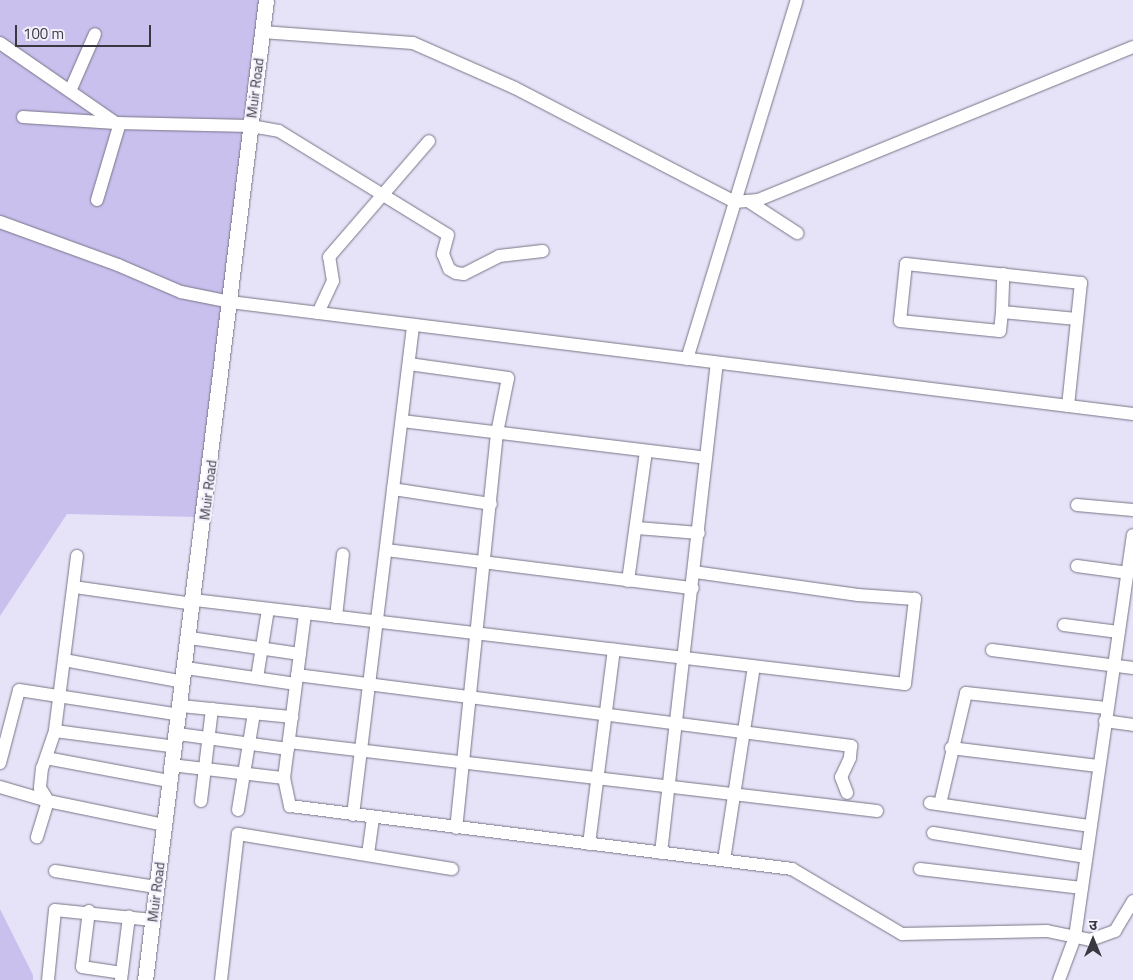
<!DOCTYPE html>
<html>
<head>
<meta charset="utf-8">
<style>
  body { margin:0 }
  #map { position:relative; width:1133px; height:980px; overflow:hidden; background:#e6e2f7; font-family:"Titillium Web","Noto Sans Devanagari",sans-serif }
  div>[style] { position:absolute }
  .green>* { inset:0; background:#cac0ee }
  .roads { filter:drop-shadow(0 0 1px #787587) drop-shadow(0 0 1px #787587) }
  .minor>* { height:12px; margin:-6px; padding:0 6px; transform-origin:6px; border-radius:6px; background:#fff }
  .major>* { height:15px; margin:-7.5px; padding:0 7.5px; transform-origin:7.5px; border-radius:7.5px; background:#fff }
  span { translate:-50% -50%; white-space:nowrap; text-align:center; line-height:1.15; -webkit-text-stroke:4px #f3f0fd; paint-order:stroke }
  .street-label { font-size:14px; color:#39373f }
  .north { position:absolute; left:1068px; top:915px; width:50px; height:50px; -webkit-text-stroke:4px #f3f0fd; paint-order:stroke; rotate:0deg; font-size:14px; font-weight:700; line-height:20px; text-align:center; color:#39373f }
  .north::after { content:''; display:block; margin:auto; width:18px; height:22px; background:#39373f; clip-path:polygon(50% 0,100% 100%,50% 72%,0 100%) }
  .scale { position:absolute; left:15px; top:25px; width:136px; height:22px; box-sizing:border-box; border:2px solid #39373f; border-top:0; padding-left:6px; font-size:15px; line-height:18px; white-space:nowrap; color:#39373f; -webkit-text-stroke:4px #f3f0fd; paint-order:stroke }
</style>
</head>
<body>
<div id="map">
  <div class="green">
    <div style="clip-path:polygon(0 0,260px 0,196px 517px,67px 514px,0 616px)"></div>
    <div style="clip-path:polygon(0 909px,33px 975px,33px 980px,0 980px)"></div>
  </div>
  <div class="roads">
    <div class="minor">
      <div style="left:262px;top:32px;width:151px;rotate:4.2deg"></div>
      <div style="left:413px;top:43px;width:111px;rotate:23.8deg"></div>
      <div style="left:515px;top:88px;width:248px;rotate:27.4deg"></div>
      <div style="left:735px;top:202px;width:23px;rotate:-5deg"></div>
      <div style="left:758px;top:200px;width:405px;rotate:-22.2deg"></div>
      <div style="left:0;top:43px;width:141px;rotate:34.6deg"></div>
      <div style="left:116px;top:123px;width:135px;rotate:1.3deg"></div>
      <div style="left:251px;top:126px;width:28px;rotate:10deg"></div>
      <div style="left:279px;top:131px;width:198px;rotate:31.6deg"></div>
      <div style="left:448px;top:235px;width:20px;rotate:105deg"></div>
      <div style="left:443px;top:254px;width:16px;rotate:68deg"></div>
      <div style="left:449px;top:269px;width:8px;rotate:30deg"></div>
      <div style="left:456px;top:273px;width:8px;rotate:7deg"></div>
      <div style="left:464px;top:274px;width:39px;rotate:-27deg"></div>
      <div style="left:499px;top:256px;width:44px;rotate:-6.5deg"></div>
      <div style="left:70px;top:91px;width:62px;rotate:-66.3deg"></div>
      <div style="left:23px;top:117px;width:93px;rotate:3.7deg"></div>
      <div style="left:97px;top:200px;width:80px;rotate:-73.4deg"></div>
      <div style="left:748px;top:201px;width:59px;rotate:33.1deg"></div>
      <div style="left:0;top:222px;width:126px;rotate:20deg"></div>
      <div style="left:118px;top:265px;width:69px;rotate:23.2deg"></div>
      <div style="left:181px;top:292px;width:50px;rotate:11.5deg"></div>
      <div style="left:230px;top:302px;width:910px;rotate:7.07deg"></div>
      <div style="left:1002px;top:312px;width:38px;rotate:-88deg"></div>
      <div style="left:318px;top:313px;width:35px;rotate:-65deg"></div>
      <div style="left:333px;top:281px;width:24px;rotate:-99deg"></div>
      <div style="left:329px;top:257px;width:153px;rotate:-49.2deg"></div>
      <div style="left:687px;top:359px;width:375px;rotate:-73deg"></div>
      <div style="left:409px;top:364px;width:100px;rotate:8deg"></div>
      <div style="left:508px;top:378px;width:56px;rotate:101.3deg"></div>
      <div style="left:497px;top:433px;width:397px;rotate:95.9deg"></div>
      <div style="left:1068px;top:406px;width:124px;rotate:-84deg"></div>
      <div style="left:1081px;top:283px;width:176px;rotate:-173.8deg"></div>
      <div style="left:906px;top:264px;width:57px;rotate:96deg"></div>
      <div style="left:900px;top:321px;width:100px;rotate:5.7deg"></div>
      <div style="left:1000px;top:331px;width:19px;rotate:-84deg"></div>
      <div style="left:1002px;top:312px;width:75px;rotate:5.3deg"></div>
      <div style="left:402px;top:421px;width:306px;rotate:6.9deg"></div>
      <div style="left:393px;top:489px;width:99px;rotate:8.7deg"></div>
      <div style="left:1077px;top:505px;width:56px;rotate:5.1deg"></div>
      <div style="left:637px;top:528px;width:62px;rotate:4.6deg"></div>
      <div style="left:386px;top:550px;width:309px;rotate:7.1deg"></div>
      <div style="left:77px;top:556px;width:176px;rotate:97.2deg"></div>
      <div style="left:55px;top:731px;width:39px;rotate:109deg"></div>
      <div style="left:42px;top:768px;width:20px;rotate:96deg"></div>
      <div style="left:40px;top:788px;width:15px;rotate:58deg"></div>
      <div style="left:48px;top:801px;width:118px;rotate:11.7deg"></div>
      <div style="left:1077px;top:566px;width:52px;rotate:7.7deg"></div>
      <div style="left:628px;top:581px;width:130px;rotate:-82.1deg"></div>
      <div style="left:74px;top:587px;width:121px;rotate:8.1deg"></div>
      <div style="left:305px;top:613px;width:604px;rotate:6.75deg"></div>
      <div style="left:905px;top:684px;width:86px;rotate:-83.3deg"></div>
      <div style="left:915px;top:599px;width:57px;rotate:-176deg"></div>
      <div style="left:858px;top:595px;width:166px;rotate:-172deg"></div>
      <div style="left:336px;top:617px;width:63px;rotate:-83.7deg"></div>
      <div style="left:1064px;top:625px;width:55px;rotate:7.3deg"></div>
      <div style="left:190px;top:638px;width:111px;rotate:8.3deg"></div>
      <div style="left:992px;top:650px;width:142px;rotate:7.3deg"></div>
      <div style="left:64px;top:660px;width:122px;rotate:10.4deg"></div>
      <div style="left:186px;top:668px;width:111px;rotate:8.3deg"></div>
      <div style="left:297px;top:675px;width:559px;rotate:7.3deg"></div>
      <div style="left:851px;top:746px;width:12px;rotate:95deg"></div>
      <div style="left:850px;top:758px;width:21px;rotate:115deg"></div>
      <div style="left:841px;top:777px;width:17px;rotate:69deg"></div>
      <div style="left:257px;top:678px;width:70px;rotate:-80.9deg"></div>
      <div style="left:181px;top:706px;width:112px;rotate:5.7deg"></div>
      <div style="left:1105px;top:721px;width:28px;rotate:8deg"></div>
      <div style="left:55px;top:731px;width:122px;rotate:7.5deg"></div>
      <div style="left:178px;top:734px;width:111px;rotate:7.8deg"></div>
      <div style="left:289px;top:742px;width:592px;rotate:6.69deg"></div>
      <div style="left:951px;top:748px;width:148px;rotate:7deg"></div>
      <div style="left:46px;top:758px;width:125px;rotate:10.6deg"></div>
      <div style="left:0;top:763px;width:75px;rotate:-75.4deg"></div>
      <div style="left:19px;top:690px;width:163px;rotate:8.8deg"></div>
      <div style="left:171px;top:765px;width:114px;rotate:6.6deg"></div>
      <div style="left:284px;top:778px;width:166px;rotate:-82.7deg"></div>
      <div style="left:305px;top:613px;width:111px;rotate:-173.3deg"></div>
      <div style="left:284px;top:778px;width:29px;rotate:78deg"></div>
      <div style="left:290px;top:806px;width:506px;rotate:7.15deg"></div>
      <div style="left:792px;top:869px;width:128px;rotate:30.6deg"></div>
      <div style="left:902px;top:934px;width:145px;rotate:-1.2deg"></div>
      <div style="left:1047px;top:931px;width:44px;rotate:11.8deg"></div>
      <div style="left:1090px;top:940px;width:27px;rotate:-20deg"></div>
      <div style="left:1115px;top:931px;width:35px;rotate:-59deg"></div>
      <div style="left:0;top:787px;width:50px;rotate:16.3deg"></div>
      <div style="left:48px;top:801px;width:38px;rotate:107deg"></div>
      <div style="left:201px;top:801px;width:93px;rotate:-83.2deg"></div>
      <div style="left:930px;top:803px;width:162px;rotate:8.2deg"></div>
      <div style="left:940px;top:804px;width:114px;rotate:-76.8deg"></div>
      <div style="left:966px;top:693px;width:141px;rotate:6.1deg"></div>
      <div style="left:238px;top:810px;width:98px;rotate:-80.6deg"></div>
      <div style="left:353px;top:815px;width:494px;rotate:-83deg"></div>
      <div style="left:933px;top:833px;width:155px;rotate:8.9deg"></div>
      <div style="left:589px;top:844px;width:196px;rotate:-82.7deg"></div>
      <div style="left:661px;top:853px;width:492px;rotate:-83.5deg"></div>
      <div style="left:368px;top:854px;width:37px;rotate:-82deg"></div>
      <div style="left:724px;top:860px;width:195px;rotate:-81.2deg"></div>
      <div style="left:920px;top:869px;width:163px;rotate:6.7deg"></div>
      <div style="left:55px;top:871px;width:102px;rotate:9deg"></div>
      <div style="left:89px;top:911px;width:56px;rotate:97.1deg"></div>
      <div style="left:82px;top:967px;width:40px;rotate:8.5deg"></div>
      <div style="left:48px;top:980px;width:70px;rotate:-84.3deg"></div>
      <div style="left:55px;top:910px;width:98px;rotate:5.9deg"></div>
      <div style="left:121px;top:980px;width:64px;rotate:-82.8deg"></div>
      <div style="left:221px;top:980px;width:147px;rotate:-83.4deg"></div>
      <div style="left:238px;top:834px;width:217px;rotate:9.3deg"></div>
      <div style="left:1059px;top:980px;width:46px;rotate:-69.6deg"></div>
      <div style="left:1075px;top:937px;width:406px;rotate:-81.8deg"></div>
    </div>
    <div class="major">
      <div style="left:145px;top:980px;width:987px;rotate:-82.96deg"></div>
    </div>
  </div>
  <div class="street-label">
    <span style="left:255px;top:88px;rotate:-83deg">Muir Road</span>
    <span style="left:208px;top:490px;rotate:-83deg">Muir Road</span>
    <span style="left:156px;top:892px;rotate:-83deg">Muir Road</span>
  </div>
  <div class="north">उ</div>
  <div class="scale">100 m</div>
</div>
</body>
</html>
